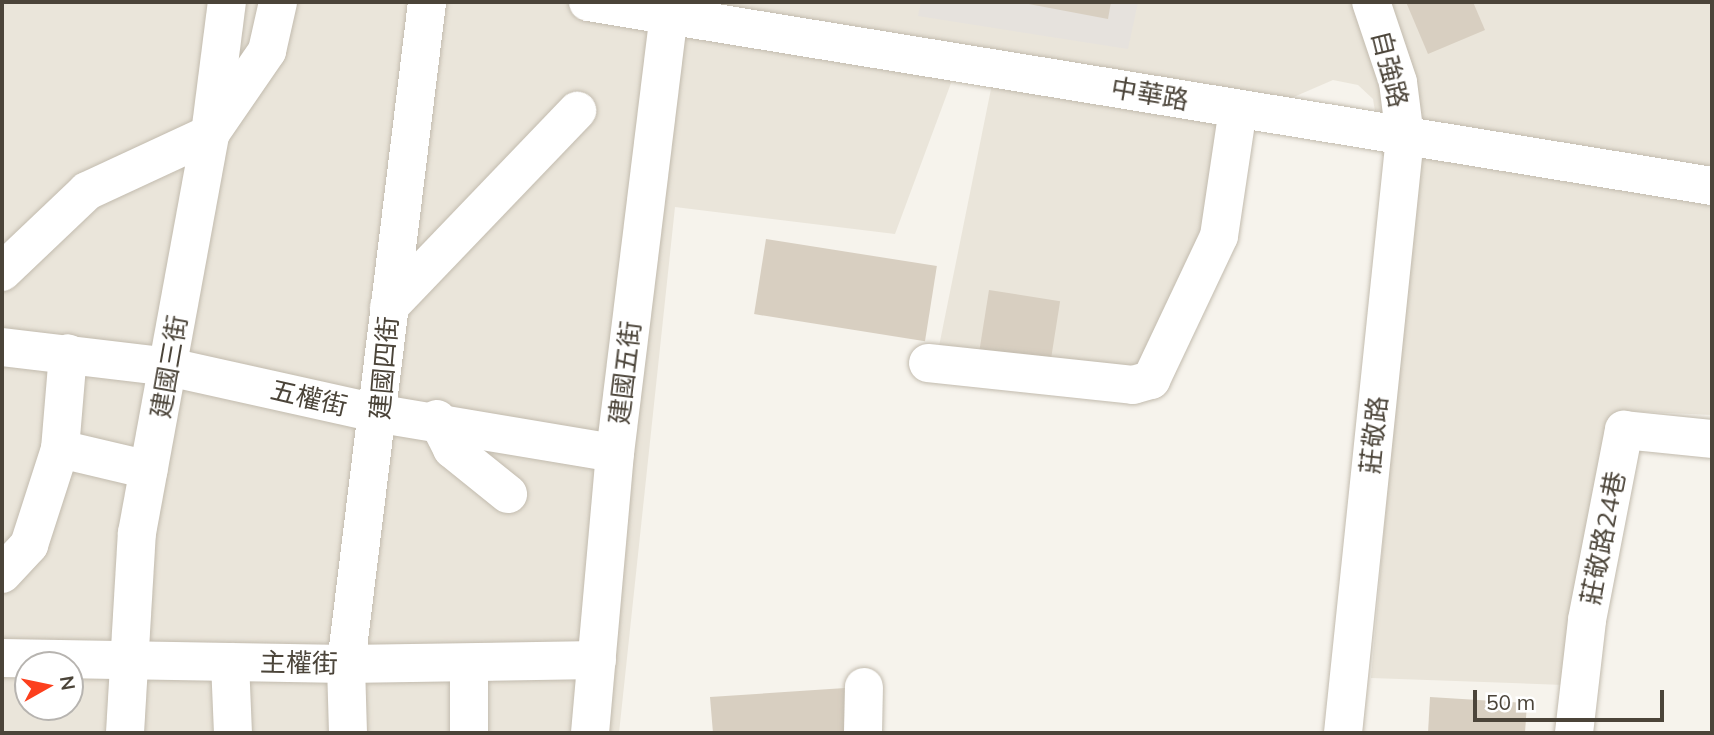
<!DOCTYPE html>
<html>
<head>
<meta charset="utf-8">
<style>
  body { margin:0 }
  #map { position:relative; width:1714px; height:735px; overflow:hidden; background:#f6f3ec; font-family:Mulish,"Noto Sans TC",sans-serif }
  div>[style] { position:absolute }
  .residential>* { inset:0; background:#eae5da }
  .industrial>* { inset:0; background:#e6e2dd }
  .building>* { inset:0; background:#d8cfc1; transform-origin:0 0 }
  .roads { filter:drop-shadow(0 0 2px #c2bbae) drop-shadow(0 0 2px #c2bbae) }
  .minor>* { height:38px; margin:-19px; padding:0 19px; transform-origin:19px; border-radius:19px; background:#fff }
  span { translate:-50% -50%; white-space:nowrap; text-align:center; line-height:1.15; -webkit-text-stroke:5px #fff; paint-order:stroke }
  .street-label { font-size:26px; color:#4b4439 }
  .frame { position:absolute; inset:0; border:4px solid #4b4439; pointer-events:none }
  .north { position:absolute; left:14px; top:651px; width:70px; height:70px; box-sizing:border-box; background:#fff; border:2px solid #b7b4b0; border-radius:50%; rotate:81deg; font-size:19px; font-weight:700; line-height:28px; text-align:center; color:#4b4439 }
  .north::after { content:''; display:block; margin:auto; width:24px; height:32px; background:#fc3f1d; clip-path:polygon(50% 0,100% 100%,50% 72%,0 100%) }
  .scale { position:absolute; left:1473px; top:690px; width:191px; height:32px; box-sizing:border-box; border:4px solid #4b4439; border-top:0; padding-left:9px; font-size:21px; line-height:24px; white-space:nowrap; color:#4b4439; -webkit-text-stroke:5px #fff; paint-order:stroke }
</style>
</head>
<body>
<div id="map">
  <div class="residential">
    <div style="clip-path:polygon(evenodd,2px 2px,1712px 2px,1712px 415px,1624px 411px,1564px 685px,1371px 678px,1417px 153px,1382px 156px,1373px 99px,1358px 85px,1333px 80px,1236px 122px,1149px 398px,933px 376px,992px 84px,954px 75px,895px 234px,675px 207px,619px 733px,2px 733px,2px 2px,28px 665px,70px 665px,70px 707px,28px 707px,28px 665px)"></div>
  </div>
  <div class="industrial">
    <div style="clip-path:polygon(921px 2px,1138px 2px,1128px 49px,918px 16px)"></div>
  </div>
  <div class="building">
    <div style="clip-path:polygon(1018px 2px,1111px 2px,1108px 19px)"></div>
    <div style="clip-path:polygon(1406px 2px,1473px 2px,1485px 30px,1428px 54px)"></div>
    <div style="left:766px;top:239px;width:173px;height:76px;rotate:9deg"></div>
    <div style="left:989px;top:290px;width:72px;height:66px;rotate:9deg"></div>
    <div style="clip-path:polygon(845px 688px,847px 733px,713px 733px,710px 697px)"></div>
    <div style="clip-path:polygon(1430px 697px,1527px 703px,1525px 733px,1428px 733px)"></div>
  </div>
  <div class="roads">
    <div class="minor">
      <div style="left:588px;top:2px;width:1139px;rotate:9.3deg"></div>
      <div style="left:2px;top:272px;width:117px;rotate:-43.6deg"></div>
      <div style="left:87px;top:191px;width:136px;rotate:-24.9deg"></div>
      <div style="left:210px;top:134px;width:101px;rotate:-55.5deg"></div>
      <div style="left:267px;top:51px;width:50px;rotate:-77.3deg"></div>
      <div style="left:389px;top:307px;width:272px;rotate:-46.2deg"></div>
      <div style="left:2px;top:347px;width:168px;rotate:6.8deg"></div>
      <div style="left:169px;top:367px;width:217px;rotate:12.5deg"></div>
      <div style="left:381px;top:414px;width:237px;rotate:9.5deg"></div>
      <div style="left:928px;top:363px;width:206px;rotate:6.1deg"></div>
      <div style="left:1133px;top:385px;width:19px;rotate:-16deg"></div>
      <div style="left:1151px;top:380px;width:159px;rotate:-64.7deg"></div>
      <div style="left:1219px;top:236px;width:128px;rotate:-81.5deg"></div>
      <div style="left:437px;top:419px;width:34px;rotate:63deg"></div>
      <div style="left:452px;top:449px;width:72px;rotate:38.8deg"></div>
      <div style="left:60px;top:449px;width:91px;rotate:13.3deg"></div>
      <div style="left:2px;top:574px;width:40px;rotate:-47deg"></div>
      <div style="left:29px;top:545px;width:101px;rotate:-72.1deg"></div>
      <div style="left:60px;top:449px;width:96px;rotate:-85.2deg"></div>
      <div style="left:2px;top:658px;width:344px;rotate:1deg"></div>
      <div style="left:346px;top:664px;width:251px;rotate:-0.9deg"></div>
      <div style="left:230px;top:662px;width:71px;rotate:87.6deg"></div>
      <div style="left:469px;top:664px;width:69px;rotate:90deg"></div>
      <div style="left:125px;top:733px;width:200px;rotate:-86.6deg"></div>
      <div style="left:137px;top:533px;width:406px;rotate:-79.6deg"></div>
      <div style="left:210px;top:134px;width:133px;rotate:-82.7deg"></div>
      <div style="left:348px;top:733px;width:69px;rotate:-91.7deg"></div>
      <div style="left:346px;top:664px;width:667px;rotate:-83.02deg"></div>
      <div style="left:590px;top:733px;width:281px;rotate:-84.9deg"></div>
      <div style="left:615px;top:453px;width:442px;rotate:-83deg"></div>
      <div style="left:863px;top:733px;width:46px;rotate:-88.8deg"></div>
      <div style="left:1343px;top:733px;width:599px;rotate:-84.06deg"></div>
      <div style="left:1405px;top:137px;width:55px;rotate:-97.3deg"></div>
      <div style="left:1398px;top:82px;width:84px;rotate:-108.6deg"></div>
      <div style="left:1574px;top:733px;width:114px;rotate:-83.4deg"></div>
      <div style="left:1587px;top:620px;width:194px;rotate:-79deg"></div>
      <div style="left:1624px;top:430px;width:88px;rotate:5.8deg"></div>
    </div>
  </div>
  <div class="street-label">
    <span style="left:1390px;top:69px;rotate:76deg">自強路</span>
    <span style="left:1150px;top:94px;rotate:10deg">中華路</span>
    <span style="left:169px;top:367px;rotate:-80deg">建國三街</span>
    <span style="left:384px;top:368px;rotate:-85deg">建國四街</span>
    <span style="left:625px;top:373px;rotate:-83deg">建國五街</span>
    <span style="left:309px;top:398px;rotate:13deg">五權街</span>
    <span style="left:1374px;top:435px;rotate:-84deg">莊敬路</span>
    <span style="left:1603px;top:538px;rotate:-79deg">莊敬路24巷</span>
    <span style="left:299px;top:663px;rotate:1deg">主權街</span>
  </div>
  <div class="frame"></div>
  <div class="north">N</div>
  <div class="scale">50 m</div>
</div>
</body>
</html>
